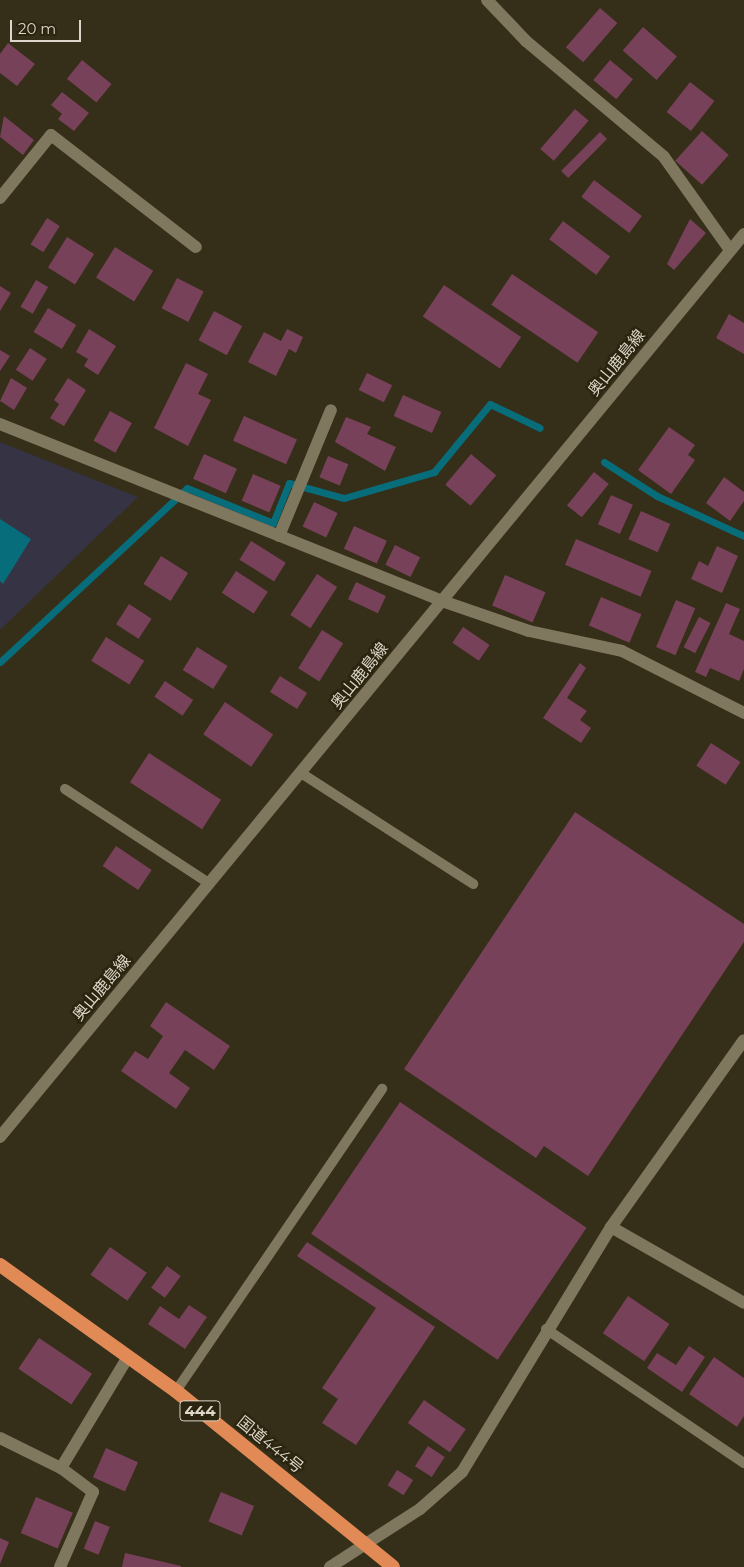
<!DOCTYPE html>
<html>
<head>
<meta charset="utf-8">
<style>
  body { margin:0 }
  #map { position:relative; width:744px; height:1567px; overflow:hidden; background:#352e18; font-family:Montserrat,"Noto Sans JP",sans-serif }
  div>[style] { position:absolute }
  .education>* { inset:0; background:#353344 }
  .water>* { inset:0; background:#086d7a }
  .stream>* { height:7px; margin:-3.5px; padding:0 3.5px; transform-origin:3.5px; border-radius:3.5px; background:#086d7a }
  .building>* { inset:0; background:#78415a; transform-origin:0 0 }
  .service>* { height:10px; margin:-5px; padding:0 5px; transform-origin:5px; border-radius:5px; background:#80775f }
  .minor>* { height:12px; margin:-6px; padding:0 6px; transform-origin:6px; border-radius:6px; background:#80775f }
  .tertiary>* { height:12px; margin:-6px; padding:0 6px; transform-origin:6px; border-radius:6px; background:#80775f }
  .secondary>* { height:12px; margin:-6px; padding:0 6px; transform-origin:6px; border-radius:6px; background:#80775f }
  .trunk>* { height:14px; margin:-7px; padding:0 7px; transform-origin:7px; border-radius:7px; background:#e18a56 }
  span { translate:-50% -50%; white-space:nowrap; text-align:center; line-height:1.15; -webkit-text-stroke:4.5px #2b240e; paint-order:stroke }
  .shield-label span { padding:1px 4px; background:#2b240e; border:1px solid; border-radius:4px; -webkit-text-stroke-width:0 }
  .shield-label { font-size:15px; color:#dcd7ca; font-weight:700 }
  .street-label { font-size:16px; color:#dcd7ca }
  .scale { position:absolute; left:10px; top:20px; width:71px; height:22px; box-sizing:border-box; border:2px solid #dcd7ca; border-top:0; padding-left:6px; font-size:15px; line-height:18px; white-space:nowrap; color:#dcd7ca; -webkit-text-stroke:4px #2b240e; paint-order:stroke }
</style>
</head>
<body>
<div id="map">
  <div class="education">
    <div style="clip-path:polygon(0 442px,138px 497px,0 630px)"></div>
  </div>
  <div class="water">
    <div style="clip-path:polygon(0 519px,31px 539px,3px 584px,0 581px)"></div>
  </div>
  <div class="stream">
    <div style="left:604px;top:462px;width:63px;rotate:32.7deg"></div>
    <div style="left:657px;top:496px;width:96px;rotate:24.7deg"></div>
    <div style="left:0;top:662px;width:255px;rotate:-42.9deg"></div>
    <div style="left:187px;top:488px;width:93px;rotate:22.1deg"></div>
    <div style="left:273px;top:523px;width:43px;rotate:-68.2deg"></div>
    <div style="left:289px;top:483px;width:57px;rotate:15.3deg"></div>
    <div style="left:344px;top:498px;width:94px;rotate:-16.1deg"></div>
    <div style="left:434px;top:472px;width:88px;rotate:-50.5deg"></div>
    <div style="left:490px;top:404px;width:55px;rotate:25.6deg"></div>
  </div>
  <div class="building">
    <div style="left:600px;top:8px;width:23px;height:52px;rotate:41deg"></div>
    <div style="left:643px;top:27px;width:45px;height:31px;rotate:41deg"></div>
    <div style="clip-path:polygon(8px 43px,35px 64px,17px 86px,0 73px,0 54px)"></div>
    <div style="left:82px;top:60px;width:38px;height:24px;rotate:39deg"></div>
    <div style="left:610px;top:60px;width:30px;height:26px;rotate:40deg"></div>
    <div style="left:690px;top:82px;width:31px;height:38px;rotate:38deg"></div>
    <div style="clip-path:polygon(62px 92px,89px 113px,74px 131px,58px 119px,62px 114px,51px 105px)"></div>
    <div style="left:575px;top:109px;width:18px;height:53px;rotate:41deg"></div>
    <div style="clip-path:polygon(4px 116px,34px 140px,23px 155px,0 137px)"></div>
    <div style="left:702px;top:131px;width:36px;height:40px;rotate:42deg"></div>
    <div style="left:600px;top:132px;width:10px;height:55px;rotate:45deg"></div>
    <div style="left:594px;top:180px;width:60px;height:21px;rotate:37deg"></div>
    <div style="left:47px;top:218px;width:15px;height:31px;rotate:32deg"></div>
    <div style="clip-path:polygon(690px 219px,706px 233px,674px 270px,667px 264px)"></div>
    <div style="left:563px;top:221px;width:59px;height:23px;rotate:37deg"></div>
    <div style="left:67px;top:237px;width:32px;height:36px;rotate:32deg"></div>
    <div style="left:115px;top:247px;width:45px;height:36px;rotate:32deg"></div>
    <div style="left:512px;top:274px;width:104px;height:37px;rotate:34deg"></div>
    <div style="left:177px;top:278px;width:30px;height:34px;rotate:27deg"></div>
    <div style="left:36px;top:280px;width:14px;height:31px;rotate:30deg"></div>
    <div style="left:444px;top:285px;width:93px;height:38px;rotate:34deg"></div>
    <div style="clip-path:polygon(0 286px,11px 293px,0 311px)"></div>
    <div style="left:48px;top:308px;width:33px;height:28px;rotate:31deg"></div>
    <div style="left:214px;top:311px;width:32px;height:33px;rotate:28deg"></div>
    <div style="clip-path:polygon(729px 314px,744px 323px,744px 354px,716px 338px)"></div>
    <div style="clip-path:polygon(89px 329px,116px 346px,98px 375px,84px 366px,88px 359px,76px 352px)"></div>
    <div style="clip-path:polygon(287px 329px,303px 337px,296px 353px,289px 349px,276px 376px,248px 362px,264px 332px,281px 341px)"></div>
    <div style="left:30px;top:348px;width:20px;height:26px;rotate:33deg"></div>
    <div style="clip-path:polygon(0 350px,10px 356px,0 371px)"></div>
    <div style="clip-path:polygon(186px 363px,208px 374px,198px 394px,211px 400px,188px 446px,154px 428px)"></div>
    <div style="left:367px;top:373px;width:28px;height:19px;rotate:26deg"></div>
    <div style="clip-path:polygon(11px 378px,27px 388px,14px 410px,0 401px)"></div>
    <div style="clip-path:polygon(68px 378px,86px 390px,64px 426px,50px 418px,59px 404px,54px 400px)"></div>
    <div style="left:403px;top:395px;width:42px;height:23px;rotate:24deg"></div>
    <div style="left:110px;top:411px;width:25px;height:34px;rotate:29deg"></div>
    <div style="left:244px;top:416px;width:58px;height:27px;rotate:24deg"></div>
    <div style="clip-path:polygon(346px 417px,371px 427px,367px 434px,396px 447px,385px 471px,335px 442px)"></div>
    <div style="clip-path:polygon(669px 427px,695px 445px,688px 455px,695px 460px,671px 494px,638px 470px)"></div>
    <div style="left:204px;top:454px;width:36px;height:27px;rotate:24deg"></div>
    <div style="left:471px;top:454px;width:33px;height:40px;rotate:40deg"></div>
    <div style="left:328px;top:456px;width:22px;height:23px;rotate:22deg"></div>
    <div style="left:594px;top:472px;width:19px;height:43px;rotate:39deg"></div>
    <div style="left:253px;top:474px;width:30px;height:29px;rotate:23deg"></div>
    <div style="clip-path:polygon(724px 477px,744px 492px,744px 501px,730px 521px,706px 503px)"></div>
    <div style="left:611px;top:495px;width:24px;height:32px;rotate:24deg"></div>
    <div style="left:314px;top:502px;width:26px;height:27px;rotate:25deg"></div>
    <div style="left:641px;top:511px;width:32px;height:31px;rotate:24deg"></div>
    <div style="left:354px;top:526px;width:36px;height:25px;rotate:24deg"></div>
    <div style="left:576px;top:539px;width:82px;height:28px;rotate:23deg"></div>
    <div style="left:251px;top:541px;width:41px;height:22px;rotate:32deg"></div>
    <div style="left:395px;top:545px;width:28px;height:22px;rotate:26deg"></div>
    <div style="clip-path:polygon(717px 546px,738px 556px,722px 593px,691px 579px,699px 561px,708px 566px)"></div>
    <div style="left:161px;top:556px;width:32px;height:33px;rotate:32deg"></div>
    <div style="left:236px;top:571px;width:38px;height:26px;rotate:33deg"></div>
    <div style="left:317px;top:574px;width:24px;height:49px;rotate:33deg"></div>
    <div style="left:505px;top:575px;width:44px;height:33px;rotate:23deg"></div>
    <div style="left:356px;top:582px;width:33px;height:19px;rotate:25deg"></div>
    <div style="left:601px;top:597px;width:44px;height:31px;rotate:23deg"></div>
    <div style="left:676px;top:600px;width:21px;height:51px;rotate:23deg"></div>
    <div style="clip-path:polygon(726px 603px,740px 609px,729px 634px,744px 641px,744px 669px,739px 681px,710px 668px,706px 677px,695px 672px)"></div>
    <div style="left:129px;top:604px;width:27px;height:24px;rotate:33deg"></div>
    <div style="left:699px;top:617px;width:13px;height:34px;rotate:27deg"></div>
    <div style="left:463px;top:627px;width:32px;height:19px;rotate:34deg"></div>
    <div style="left:322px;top:630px;width:25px;height:45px;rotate:32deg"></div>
    <div style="left:106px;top:637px;width:45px;height:28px;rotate:32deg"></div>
    <div style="left:197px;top:647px;width:36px;height:27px;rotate:32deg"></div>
    <div style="clip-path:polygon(580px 663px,586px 668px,567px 698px,587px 711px,580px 720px,591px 728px,581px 743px,543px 718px)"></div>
    <div style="left:280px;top:676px;width:32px;height:19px;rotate:32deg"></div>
    <div style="left:165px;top:681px;width:34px;height:19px;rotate:34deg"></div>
    <div style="left:225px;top:702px;width:58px;height:39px;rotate:34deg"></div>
    <div style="left:711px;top:743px;width:35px;height:27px;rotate:33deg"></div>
    <div style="left:149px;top:753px;width:86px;height:35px;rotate:33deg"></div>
    <div style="clip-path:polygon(575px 812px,744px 924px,744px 942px,588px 1176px,544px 1146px,536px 1158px,404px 1069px)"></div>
    <div style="left:116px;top:846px;width:43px;height:24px;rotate:34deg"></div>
    <div style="clip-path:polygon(166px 1002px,230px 1046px,214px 1070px,185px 1050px,169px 1073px,190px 1088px,176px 1109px,121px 1071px,135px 1051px,148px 1059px,163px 1036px,150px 1026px)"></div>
    <div style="left:400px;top:1102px;width:225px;height:159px;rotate:34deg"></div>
    <div style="clip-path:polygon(307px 1242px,435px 1327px,356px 1445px,322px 1423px,338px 1399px,322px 1388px,376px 1308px,297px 1256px)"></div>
    <div style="left:110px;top:1247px;width:45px;height:34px;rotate:35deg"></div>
    <div style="left:167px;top:1266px;width:17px;height:27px;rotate:36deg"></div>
    <div style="left:628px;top:1296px;width:50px;height:45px;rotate:34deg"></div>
    <div style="clip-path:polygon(189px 1305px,207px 1317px,185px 1349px,148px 1324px,160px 1306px,179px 1319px)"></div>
    <div style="left:39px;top:1338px;width:64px;height:37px;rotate:34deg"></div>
    <div style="clip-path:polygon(689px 1346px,705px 1357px,682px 1392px,647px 1368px,657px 1353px,676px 1365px)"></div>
    <div style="clip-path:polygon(714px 1357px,744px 1378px,744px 1416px,737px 1427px,689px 1394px)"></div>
    <div style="left:424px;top:1400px;width:51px;height:28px;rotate:35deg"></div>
    <div style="left:428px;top:1446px;width:20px;height:24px;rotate:33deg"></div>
    <div style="left:106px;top:1448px;width:35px;height:32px;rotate:24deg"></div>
    <div style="left:397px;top:1470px;width:19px;height:18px;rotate:32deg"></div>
    <div style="left:221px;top:1492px;width:36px;height:32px;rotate:23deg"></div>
    <div style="left:36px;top:1497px;width:40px;height:39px;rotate:23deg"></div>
    <div style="left:95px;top:1521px;width:16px;height:30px;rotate:22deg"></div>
    <div style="clip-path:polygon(0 1538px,9px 1542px,0 1564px)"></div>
    <div style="clip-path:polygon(125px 1553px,181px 1566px,181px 1567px,122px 1567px)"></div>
  </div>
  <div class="service">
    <div style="left:301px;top:773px;width:205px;rotate:32.8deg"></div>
    <div style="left:65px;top:789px;width:173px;rotate:33.2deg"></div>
    <div style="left:546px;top:1329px;width:239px;rotate:34.1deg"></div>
    <div style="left:176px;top:1391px;width:366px;rotate:-55.7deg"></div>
  </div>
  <div class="minor">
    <div style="left:487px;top:0;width:57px;rotate:46.4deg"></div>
    <div style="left:526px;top:41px;width:180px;rotate:40deg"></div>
    <div style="left:664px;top:157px;width:114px;rotate:54.6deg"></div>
    <div style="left:0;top:198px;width:81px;rotate:-51deg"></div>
    <div style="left:51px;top:135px;width:183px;rotate:37.7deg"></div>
    <div style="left:0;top:424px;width:476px;rotate:21.8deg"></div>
    <div style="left:442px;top:601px;width:92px;rotate:19deg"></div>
    <div style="left:529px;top:631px;width:95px;rotate:12.1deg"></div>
    <div style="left:622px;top:651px;width:137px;rotate:26.9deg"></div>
    <div style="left:279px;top:536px;width:136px;rotate:-67.6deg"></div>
    <div style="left:611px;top:1227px;width:153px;rotate:29.7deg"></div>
    <div style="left:0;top:1438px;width:68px;rotate:26.2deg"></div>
    <div style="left:61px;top:1468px;width:130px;rotate:-58.9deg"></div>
    <div style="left:364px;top:1545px;width:67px;rotate:-32.7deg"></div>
    <div style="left:420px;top:1509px;width:56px;rotate:-41.4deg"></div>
    <div style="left:462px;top:1472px;width:287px;rotate:-58.7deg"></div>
    <div style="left:611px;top:1227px;width:229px;rotate:-54.6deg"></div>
    <div style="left:60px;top:1567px;width:82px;rotate:-66.3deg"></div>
    <div style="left:93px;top:1492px;width:40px;rotate:-143deg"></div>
  </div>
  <div class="tertiary">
    <div style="left:330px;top:1567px;width:40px;rotate:-32.9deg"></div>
  </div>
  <div class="secondary">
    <div style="left:0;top:1137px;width:1170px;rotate:-50.51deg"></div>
  </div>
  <div class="trunk">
    <div style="left:0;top:1265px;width:216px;rotate:35.6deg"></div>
    <div style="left:176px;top:1391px;width:279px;rotate:39deg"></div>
  </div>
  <div class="shield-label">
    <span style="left:200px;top:1411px">444</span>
  </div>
  <div class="street-label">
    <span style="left:617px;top:363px;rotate:-51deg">奥山鹿島線</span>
    <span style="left:360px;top:676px;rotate:-51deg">奥山鹿島線</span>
    <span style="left:102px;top:988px;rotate:-50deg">奥山鹿島線</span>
    <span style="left:270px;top:1445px;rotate:39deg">国道444号</span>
  </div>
  <div class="scale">20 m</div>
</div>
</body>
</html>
